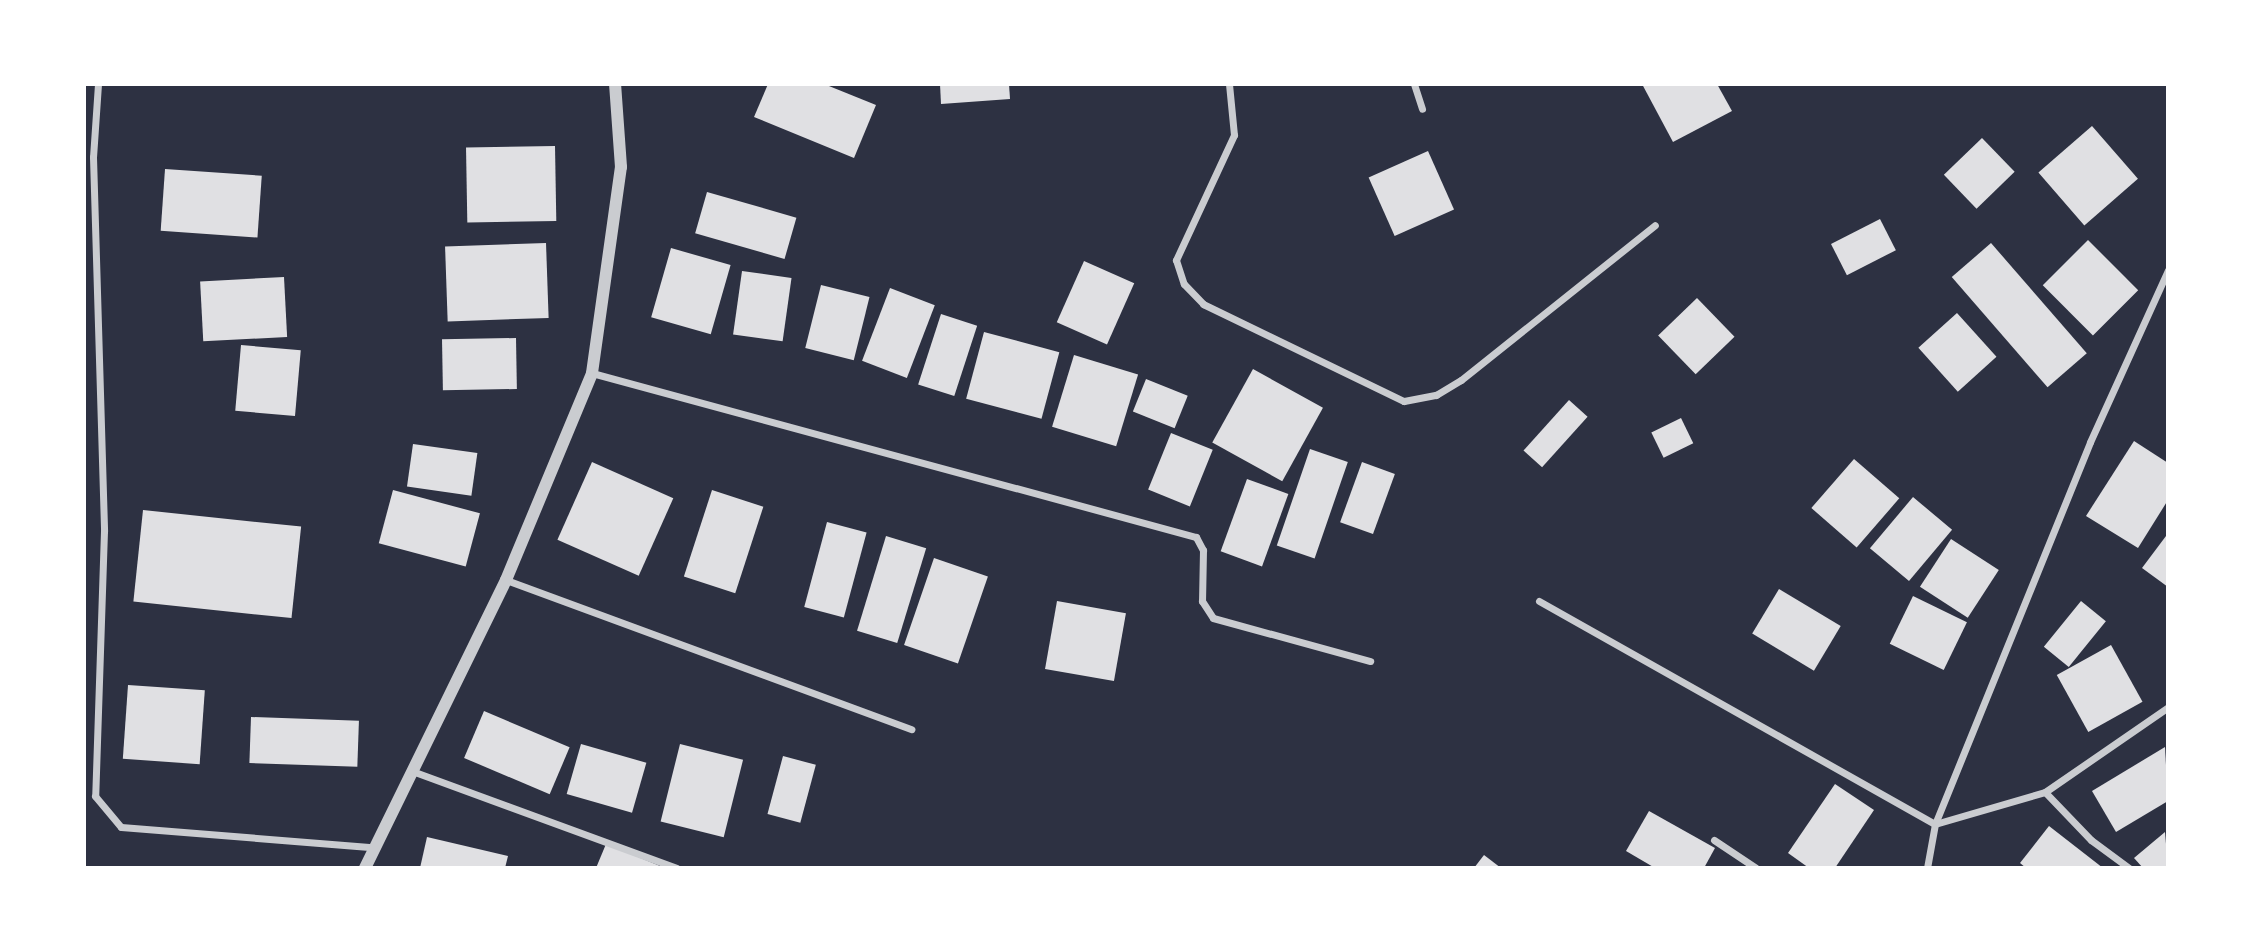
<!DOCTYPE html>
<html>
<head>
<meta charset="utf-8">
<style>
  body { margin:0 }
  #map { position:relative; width:2252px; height:952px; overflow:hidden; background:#2d3142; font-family:"Source Sans 3",sans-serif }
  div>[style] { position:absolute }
  .building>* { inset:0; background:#e0e0e3; transform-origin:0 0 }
  .minor>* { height:7px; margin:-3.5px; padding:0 3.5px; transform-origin:3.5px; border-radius:3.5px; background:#caccd0 }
  .tertiary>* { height:12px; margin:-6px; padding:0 6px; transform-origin:6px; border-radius:6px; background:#caccd0 }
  span { translate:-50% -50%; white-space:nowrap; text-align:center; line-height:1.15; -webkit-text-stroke:7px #fff; paint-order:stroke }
  .frame { position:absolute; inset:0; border:86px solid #fff; pointer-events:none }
</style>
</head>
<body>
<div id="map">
  <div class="building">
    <div style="clip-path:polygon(768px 84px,824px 84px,876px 105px,854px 158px,754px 117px)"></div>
    <div style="clip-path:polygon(940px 84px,1009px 84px,1010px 99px,941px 104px)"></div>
    <div style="clip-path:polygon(1642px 84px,1717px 84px,1732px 111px,1673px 142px)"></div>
    <div style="left:2092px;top:126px;width:70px;height:71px;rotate:49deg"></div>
    <div style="left:1982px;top:138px;width:47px;height:53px;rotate:46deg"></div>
    <div style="left:555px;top:146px;width:75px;height:89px;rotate:89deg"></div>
    <div style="left:1428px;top:151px;width:64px;height:65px;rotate:66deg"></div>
    <div style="left:165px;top:169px;width:97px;height:62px;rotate:4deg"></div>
    <div style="left:707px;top:192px;width:93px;height:43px;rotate:16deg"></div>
    <div style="left:1880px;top:219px;width:35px;height:55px;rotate:63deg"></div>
    <div style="left:2088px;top:240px;width:71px;height:64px;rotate:45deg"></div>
    <div style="left:546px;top:243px;width:75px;height:101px;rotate:88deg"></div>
    <div style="left:1991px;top:243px;width:146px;height:52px;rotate:49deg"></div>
    <div style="left:671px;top:248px;width:62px;height:72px;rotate:16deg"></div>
    <div style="left:1084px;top:261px;width:55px;height:67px;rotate:24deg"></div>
    <div style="left:742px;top:271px;width:50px;height:64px;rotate:8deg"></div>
    <div style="left:284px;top:277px;width:60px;height:84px;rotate:87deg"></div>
    <div style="left:821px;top:285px;width:50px;height:65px;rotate:14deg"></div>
    <div style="left:890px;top:288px;width:48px;height:78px;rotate:21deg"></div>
    <div style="left:1697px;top:298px;width:54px;height:54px;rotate:46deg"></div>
    <div style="left:1957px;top:313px;width:59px;height:52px;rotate:48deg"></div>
    <div style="left:941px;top:314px;width:38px;height:74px;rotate:18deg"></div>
    <div style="left:984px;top:332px;width:78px;height:69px;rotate:15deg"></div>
    <div style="left:516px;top:338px;width:51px;height:74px;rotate:89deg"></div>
    <div style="left:241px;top:345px;width:60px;height:66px;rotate:5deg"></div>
    <div style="left:1074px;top:355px;width:67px;height:75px;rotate:17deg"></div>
    <div style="left:1253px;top:369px;width:80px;height:84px;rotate:29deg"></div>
    <div style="left:1146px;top:379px;width:45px;height:35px;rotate:22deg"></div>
    <div style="left:1569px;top:400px;width:25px;height:68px;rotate:42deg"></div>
    <div style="left:1681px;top:418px;width:28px;height:33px;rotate:64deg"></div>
    <div style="left:1171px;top:433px;width:45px;height:61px;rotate:22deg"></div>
    <div style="clip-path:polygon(2134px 441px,2168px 463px,2168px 500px,2138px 548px,2086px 516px)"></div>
    <div style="left:413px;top:444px;width:65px;height:43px;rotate:8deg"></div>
    <div style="left:1310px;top:449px;width:40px;height:102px;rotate:19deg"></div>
    <div style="left:1854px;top:459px;width:60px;height:65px;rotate:41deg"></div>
    <div style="left:592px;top:462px;width:89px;height:85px;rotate:24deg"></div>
    <div style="left:1362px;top:462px;width:35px;height:64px;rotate:20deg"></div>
    <div style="left:1247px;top:479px;width:44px;height:77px;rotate:20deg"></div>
    <div style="left:393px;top:490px;width:90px;height:55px;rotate:15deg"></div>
    <div style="left:712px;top:490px;width:54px;height:91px;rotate:18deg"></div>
    <div style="left:1913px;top:497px;width:51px;height:67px;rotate:40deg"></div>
    <div style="left:143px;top:510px;width:159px;height:92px;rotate:6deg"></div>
    <div style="left:827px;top:522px;width:41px;height:88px;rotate:15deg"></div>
    <div style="left:886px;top:536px;width:42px;height:99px;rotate:17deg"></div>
    <div style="clip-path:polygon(2166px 536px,2168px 537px,2168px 587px,2142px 568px)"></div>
    <div style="left:1951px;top:539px;width:57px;height:57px;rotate:33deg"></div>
    <div style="left:934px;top:558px;width:57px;height:92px;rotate:19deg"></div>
    <div style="left:1779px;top:589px;width:72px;height:52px;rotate:31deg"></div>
    <div style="left:1913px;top:596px;width:60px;height:53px;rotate:26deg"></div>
    <div style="left:1057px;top:601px;width:70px;height:69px;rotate:10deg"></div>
    <div style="left:2081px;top:601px;width:32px;height:59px;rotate:39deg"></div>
    <div style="left:2111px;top:645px;width:65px;height:62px;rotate:61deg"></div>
    <div style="left:128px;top:685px;width:77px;height:74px;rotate:4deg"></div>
    <div style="left:484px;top:711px;width:93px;height:51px;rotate:23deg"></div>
    <div style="left:251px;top:717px;width:108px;height:46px;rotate:2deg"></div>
    <div style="left:581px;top:744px;width:68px;height:52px;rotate:16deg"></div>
    <div style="left:680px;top:744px;width:65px;height:80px;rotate:14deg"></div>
    <div style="clip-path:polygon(2165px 747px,2168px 801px,2116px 832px,2092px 791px)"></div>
    <div style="left:783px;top:756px;width:34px;height:60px;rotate:15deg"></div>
    <div style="clip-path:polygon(1835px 784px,1874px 810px,1835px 868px,1809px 868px,1788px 853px)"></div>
    <div style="clip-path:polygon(1649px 811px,1715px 848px,1704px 868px,1655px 868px,1626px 851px)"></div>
    <div style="clip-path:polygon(2049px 826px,2103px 868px,2026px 868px,2020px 863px)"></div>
    <div style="clip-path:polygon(2165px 832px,2168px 868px,2143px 868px,2134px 858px)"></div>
    <div style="clip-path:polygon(427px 837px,508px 856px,505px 868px,420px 868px)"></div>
    <div style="clip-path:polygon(606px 844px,665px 868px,596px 868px)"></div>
    <div style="clip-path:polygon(1484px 855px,1501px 868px,1474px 868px)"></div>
  </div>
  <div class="minor">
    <div style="left:98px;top:84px;width:73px;rotate:93.9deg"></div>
    <div style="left:93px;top:157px;width:374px;rotate:88.3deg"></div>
    <div style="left:104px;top:531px;width:265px;rotate:91.9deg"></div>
    <div style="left:95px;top:796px;width:40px;rotate:50deg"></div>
    <div style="left:121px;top:827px;width:252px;rotate:4.6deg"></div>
    <div style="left:1229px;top:84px;width:51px;rotate:84.4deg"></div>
    <div style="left:1234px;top:135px;width:138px;rotate:114.9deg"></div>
    <div style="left:1176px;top:260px;width:25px;rotate:72deg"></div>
    <div style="left:1184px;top:284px;width:28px;rotate:46deg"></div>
    <div style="left:1203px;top:304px;width:223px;rotate:25.8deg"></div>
    <div style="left:1404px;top:401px;width:33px;rotate:-11deg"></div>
    <div style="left:1436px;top:395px;width:29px;rotate:-31deg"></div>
    <div style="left:1461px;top:380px;width:248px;rotate:-38.6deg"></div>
    <div style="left:1414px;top:84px;width:26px;rotate:72deg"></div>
    <div style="left:592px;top:373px;width:626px;rotate:15.19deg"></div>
    <div style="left:1196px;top:537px;width:15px;rotate:62deg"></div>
    <div style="left:1203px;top:550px;width:51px;rotate:91.1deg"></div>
    <div style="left:1202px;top:601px;width:20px;rotate:57deg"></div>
    <div style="left:1213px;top:618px;width:163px;rotate:15.3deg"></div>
    <div style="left:506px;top:580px;width:432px;rotate:20.2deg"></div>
    <div style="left:1539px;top:601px;width:454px;rotate:29.4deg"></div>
    <div style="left:1935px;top:824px;width:115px;rotate:-16.2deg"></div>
    <div style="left:412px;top:771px;width:282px;rotate:20.1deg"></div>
    <div style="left:1714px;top:840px;width:50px;rotate:33.7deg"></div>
    <div style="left:1927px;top:868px;width:45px;rotate:-79.7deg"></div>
    <div style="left:1935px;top:824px;width:412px;rotate:-67.9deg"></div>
    <div style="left:2090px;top:442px;width:189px;rotate:-65.6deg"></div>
    <div style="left:2129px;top:868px;width:47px;rotate:-143.6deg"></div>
    <div style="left:2091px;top:840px;width:66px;rotate:-133.8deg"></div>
    <div style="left:2045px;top:792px;width:150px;rotate:-34.6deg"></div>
  </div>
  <div class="tertiary">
    <div style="left:365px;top:868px;width:321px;rotate:-63.9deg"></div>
    <div style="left:506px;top:580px;width:224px;rotate:-67.4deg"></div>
    <div style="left:592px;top:373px;width:208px;rotate:-82deg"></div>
    <div style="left:621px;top:167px;width:83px;rotate:-94.1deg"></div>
  </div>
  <div class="frame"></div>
</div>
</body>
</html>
